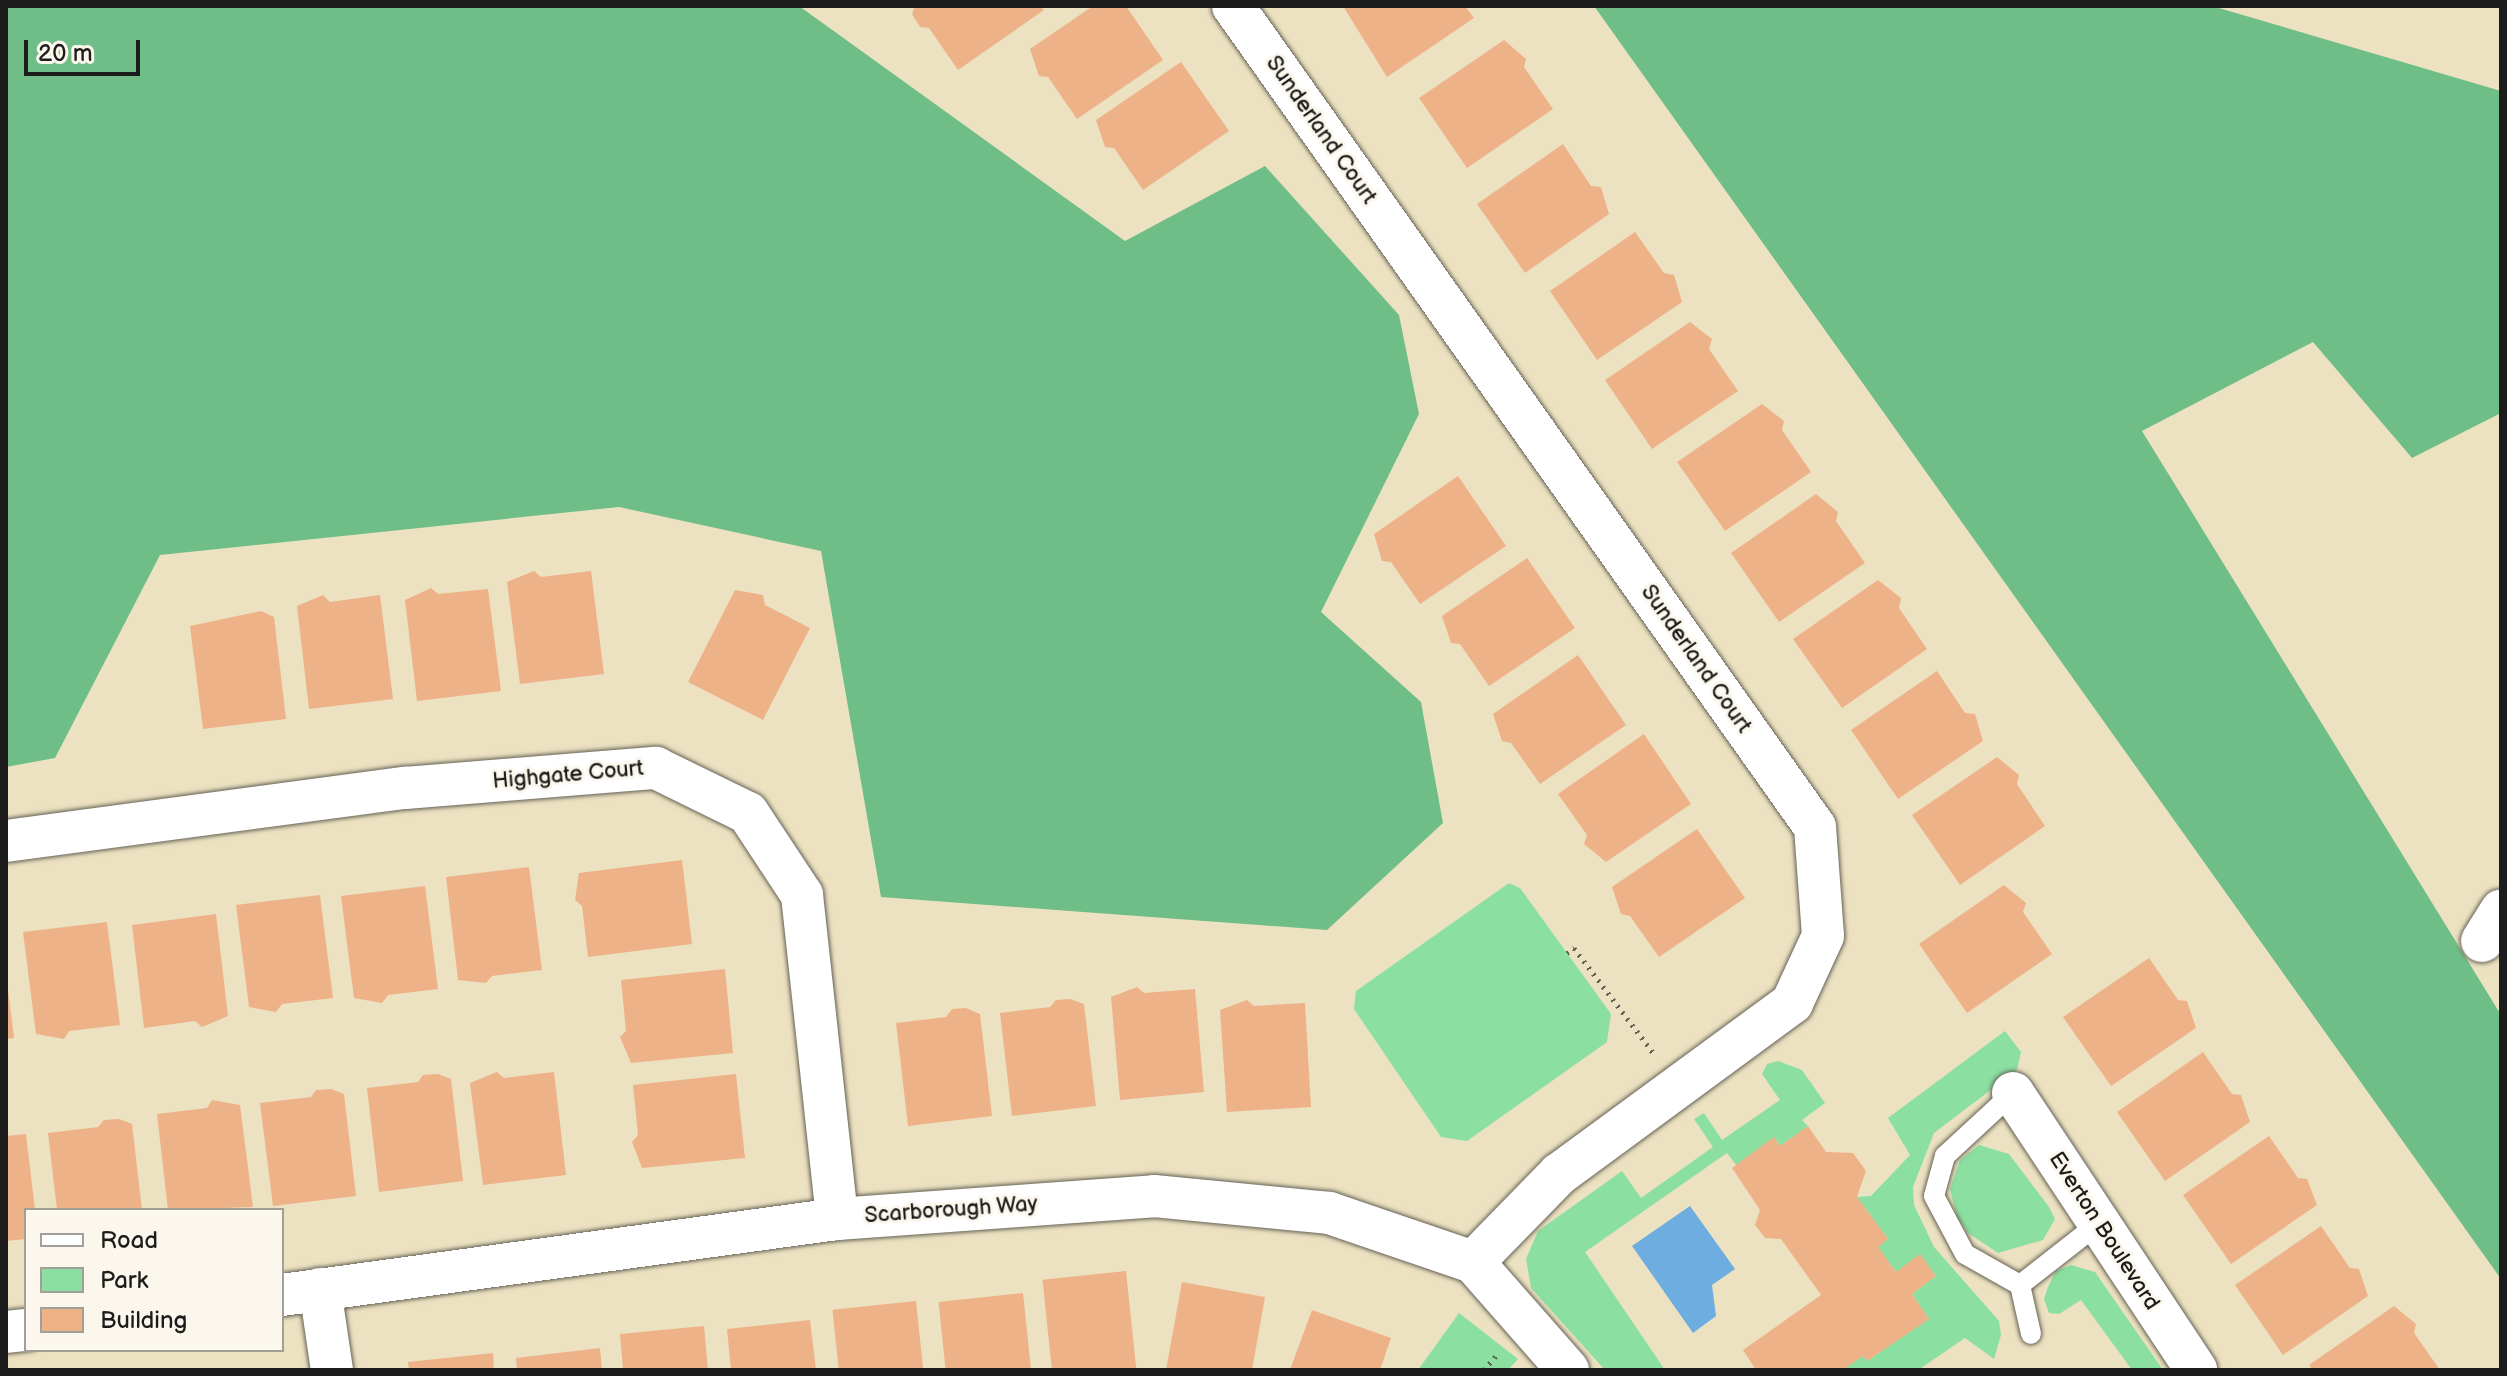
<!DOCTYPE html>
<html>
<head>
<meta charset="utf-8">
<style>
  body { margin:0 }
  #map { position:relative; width:2507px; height:1376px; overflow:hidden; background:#ece2c1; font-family:"Balsamiq Sans",sans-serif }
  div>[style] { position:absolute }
  .green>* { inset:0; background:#8bdfa1 }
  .forest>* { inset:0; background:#70be87 }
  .water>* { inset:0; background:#6dade0 }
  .building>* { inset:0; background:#eeb288; transform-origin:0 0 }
  .path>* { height:5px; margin-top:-2.5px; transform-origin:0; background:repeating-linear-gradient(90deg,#656156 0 2px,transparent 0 8px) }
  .roads { filter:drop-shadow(0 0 2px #656156) drop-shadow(0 0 2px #656156) }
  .service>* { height:20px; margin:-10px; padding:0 10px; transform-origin:10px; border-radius:10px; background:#fff }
  .minor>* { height:42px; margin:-21px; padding:0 21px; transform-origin:21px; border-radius:21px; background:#fff }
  span { translate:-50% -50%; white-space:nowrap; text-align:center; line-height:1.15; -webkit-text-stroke:6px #fbf7ec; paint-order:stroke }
  .street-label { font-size:22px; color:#1c1c1c }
  .frame { position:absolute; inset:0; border:8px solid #1c1c1c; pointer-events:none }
  .legend { position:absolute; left:24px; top:1208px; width:260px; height:144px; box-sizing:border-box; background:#fbf7ec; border:2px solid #a29f99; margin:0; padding:10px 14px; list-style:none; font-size:24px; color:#1c1c1c }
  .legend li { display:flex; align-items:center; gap:16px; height:40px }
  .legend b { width:40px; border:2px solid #a29f99 }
  .scale { position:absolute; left:24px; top:40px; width:116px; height:36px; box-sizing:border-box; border:4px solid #1c1c1c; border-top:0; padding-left:10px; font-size:24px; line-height:28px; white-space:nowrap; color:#1c1c1c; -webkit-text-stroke:6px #fbf7ec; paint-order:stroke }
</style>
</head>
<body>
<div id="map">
  <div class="green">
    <div style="clip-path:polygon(1509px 883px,1520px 888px,1611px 1014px,1607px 1042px,1467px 1141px,1441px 1137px,1354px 1009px,1356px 991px)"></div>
    <div style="clip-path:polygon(2005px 1031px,2021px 1052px,2017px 1070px,1934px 1133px,1913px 1187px,1914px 1205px,1934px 1247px,1999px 1321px,2001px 1335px,1994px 1359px,1965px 1338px,1918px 1370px,1843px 1370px,1863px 1356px,1867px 1361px,1929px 1319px,1912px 1294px,1936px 1276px,1920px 1255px,1896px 1272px,1878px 1247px,1888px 1239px,1857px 1197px,1871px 1196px,1910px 1155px,1888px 1118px)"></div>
    <div style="clip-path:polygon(1778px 1061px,1802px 1070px,1825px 1103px,1802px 1120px,1808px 1126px,1780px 1146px,1775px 1138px,1736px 1165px,1727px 1153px,1585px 1252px,1665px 1370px,1605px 1370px,1531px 1288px,1526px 1259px,1538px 1231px,1622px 1171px,1641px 1198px,1713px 1147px,1694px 1119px,1704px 1113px,1722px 1140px,1780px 1100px,1762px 1074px,1767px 1064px)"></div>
    <div style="clip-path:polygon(1979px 1145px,2009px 1154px,2049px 1207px,2055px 1219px,2043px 1240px,1998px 1253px,1968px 1233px,1957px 1217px,1950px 1189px,1960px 1160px)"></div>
    <div style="clip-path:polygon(2071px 1265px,2095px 1272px,2163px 1370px,2132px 1370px,2081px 1300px,2059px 1314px,2049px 1313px,2044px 1299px,2048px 1287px,2056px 1271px)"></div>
    <div style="clip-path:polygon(1459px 1313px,1518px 1359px,1508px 1370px,1418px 1370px)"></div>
  </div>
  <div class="forest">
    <div style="clip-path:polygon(6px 6px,799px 6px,1125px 241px,1265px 166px,1399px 315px,1419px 414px,1321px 612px,1421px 702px,1443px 823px,1327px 930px,881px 897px,821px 551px,619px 507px,160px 555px,55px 758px,6px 767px)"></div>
    <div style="clip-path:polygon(1594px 6px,2212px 6px,2501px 91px,2501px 413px,2412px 458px,2313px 342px,2142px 431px,2501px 1015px,2501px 1279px)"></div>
  </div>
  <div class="water">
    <div style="clip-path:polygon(1690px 1206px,1735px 1269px,1712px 1285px,1716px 1316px,1693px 1333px,1632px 1246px)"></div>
  </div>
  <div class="building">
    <div style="clip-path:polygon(915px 6px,1040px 6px,1044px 10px,958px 70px,929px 28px,920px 27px,912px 14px)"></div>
    <div style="clip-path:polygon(1093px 6px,1126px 6px,1163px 60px,1077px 119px,1048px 77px,1039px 76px,1030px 49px)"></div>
    <div style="clip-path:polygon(1343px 6px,1465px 6px,1474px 18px,1387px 77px)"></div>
    <div style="clip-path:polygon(1504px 40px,1526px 59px,1524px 67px,1553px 109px,1467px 168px,1419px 98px)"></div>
    <div style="clip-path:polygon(1181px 62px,1229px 131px,1143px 190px,1114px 148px,1105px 147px,1096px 120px)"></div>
    <div style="clip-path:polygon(1563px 144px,1591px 186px,1601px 187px,1609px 214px,1525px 273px,1477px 204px)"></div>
    <div style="clip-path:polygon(1635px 232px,1664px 273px,1674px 275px,1682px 302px,1597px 360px,1550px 291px)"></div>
    <div style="clip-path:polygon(1690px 322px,1712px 339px,1709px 349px,1738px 391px,1652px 449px,1605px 380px)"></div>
    <div style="clip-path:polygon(1762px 404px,1784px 421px,1782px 430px,1811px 472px,1725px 531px,1677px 462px)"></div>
    <div style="clip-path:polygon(1458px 476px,1506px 546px,1420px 604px,1391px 562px,1382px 561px,1374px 534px)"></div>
    <div style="clip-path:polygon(1816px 494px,1838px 512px,1836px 521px,1865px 563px,1779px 622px,1731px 553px)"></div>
    <div style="clip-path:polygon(1527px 558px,1575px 628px,1489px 686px,1460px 644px,1451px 643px,1442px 616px)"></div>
    <div style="clip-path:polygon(534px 571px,541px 577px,591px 571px,604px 674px,520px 684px,507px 582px)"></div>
    <div style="clip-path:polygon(1878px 580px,1901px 598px,1899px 608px,1927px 649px,1842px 708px,1793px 639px)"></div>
    <div style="clip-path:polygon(431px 588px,438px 594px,488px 589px,501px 691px,417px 701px,405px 600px)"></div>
    <div style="clip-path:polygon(735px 590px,763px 595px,765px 605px,810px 628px,763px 720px,688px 682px)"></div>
    <div style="clip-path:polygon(323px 595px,330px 602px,380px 595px,393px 699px,309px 709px,297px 606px)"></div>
    <div style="clip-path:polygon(261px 611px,274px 617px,286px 719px,203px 729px,190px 626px)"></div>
    <div style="clip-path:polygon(1578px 655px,1626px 725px,1540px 784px,1511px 743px,1502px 741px,1493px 714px)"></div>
    <div style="clip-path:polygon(1937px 671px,1965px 713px,1975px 714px,1983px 741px,1898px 799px,1851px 730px)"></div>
    <div style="clip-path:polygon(1644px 734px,1691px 804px,1606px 862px,1584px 844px,1587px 835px,1558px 794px)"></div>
    <div style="clip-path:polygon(1997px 757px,2019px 775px,2017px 784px,2045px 826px,1960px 885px,1912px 815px)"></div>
    <div style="clip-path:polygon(1697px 829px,1745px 898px,1659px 957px,1630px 916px,1621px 914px,1612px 887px)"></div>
    <div style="clip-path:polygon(682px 860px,692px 944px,588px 957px,582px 906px,575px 900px,579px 873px)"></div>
    <div style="clip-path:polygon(529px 867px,542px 970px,492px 976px,486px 983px,458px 980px,446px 877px)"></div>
    <div style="clip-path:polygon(2004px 885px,2026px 903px,2023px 912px,2052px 954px,1967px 1013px,1919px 944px)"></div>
    <div style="clip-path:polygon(425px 886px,438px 989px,388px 995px,382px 1003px,354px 998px,341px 896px)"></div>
    <div style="clip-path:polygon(320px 895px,333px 998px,282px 1004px,276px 1012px,249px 1007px,236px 905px)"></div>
    <div style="clip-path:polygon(216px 914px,228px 1016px,202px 1027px,195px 1021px,144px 1028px,132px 925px)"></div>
    <div style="clip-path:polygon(107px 922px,120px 1025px,69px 1031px,64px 1039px,36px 1034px,23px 932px)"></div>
    <div style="clip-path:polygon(2149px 958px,2178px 1000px,2187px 1001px,2196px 1028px,2111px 1086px,2063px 1017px)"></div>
    <div style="clip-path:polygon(725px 969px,733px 1053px,631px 1063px,620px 1037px,626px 1031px,621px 980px)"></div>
    <div style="clip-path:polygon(1137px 987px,1144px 993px,1195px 989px,1204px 1092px,1120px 1100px,1111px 997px)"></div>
    <div style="clip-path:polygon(8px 990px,14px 1038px,6px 1039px,6px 991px)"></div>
    <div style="clip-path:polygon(1070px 999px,1084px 1004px,1096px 1106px,1012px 1116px,1000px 1013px,1050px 1007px,1056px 1000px)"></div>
    <div style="clip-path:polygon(1247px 1000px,1254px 1006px,1305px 1003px,1311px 1107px,1227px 1112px,1220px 1010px)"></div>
    <div style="clip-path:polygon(966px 1008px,980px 1014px,992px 1116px,908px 1126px,896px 1023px,946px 1017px,952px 1009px)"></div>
    <div style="clip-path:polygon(2203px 1052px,2232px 1094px,2241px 1095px,2250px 1122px,2165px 1181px,2117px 1112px)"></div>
    <div style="clip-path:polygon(497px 1072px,504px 1078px,554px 1072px,566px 1175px,483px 1185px,470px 1083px)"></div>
    <div style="clip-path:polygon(438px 1074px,451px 1079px,463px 1181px,379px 1192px,367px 1088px,418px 1082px,423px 1075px)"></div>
    <div style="clip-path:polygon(736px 1074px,745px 1158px,642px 1168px,632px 1142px,638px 1135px,633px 1085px)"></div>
    <div style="clip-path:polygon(331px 1089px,344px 1094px,356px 1196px,273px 1206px,260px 1103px,311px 1097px,316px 1090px)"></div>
    <div style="clip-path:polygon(212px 1100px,240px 1105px,253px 1207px,168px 1210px,157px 1114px,207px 1108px)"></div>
    <div style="clip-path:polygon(119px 1119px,132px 1124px,142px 1210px,57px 1210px,48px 1133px,98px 1127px,104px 1120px)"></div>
    <div style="clip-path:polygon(1808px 1126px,1826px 1152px,1853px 1153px,1866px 1171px,1857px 1197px,1888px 1239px,1878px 1247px,1896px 1272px,1920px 1254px,1936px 1276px,1912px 1294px,1929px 1319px,1867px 1361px,1863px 1356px,1843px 1370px,1756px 1370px,1743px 1350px,1821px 1295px,1781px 1239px,1765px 1238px,1755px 1225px,1760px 1210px,1732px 1168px,1774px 1137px,1780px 1146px)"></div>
    <div style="clip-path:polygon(26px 1134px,35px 1210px,26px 1210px,26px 1239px,6px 1241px,6px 1136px)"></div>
    <div style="clip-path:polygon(2269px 1136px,2298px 1178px,2307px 1179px,2317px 1205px,2231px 1264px,2183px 1195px)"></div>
    <div style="clip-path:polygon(2321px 1226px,2350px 1268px,2359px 1269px,2368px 1296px,2283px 1355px,2235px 1285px)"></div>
    <div style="left:1126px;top:1271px;width:100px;height:84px;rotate:84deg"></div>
    <div style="clip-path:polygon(1182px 1282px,1265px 1297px,1252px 1370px,1166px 1370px)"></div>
    <div style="left:1023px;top:1293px;width:77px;height:85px;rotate:84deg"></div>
    <div style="left:916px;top:1301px;width:69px;height:84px;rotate:84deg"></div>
    <div style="clip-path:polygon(2394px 1306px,2416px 1324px,2414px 1333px,2440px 1370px,2313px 1370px,2309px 1365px)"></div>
    <div style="clip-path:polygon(1312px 1310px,1391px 1338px,1380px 1370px,1290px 1370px)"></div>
    <div style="clip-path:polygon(810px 1320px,816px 1370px,731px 1370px,727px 1329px)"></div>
    <div style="clip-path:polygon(704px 1326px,708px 1370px,623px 1370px,620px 1334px)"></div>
    <div style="clip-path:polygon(600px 1348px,602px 1370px,517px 1370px,516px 1358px)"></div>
    <div style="clip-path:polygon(493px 1353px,494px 1370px,409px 1370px,408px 1362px)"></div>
  </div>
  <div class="path">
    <div style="left:1567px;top:953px;width:9px;rotate:-36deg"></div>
    <div style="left:1574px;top:948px;width:134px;rotate:52.9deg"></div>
    <div style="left:1484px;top:1370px;width:23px;rotate:-50deg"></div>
  </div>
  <div class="roads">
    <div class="service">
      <div style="left:2013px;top:1093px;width:93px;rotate:137.2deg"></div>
      <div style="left:1945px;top:1156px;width:41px;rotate:105.4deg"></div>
      <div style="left:1934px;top:1196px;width:66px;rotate:61.9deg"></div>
      <div style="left:1965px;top:1254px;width:63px;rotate:29.4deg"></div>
      <div style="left:2020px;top:1285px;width:100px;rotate:-38.1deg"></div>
      <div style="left:2020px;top:1285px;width:50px;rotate:77.3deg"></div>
    </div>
    <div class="minor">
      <div style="left:1233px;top:6px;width:1006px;rotate:54.67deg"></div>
      <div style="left:1815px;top:827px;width:109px;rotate:85.8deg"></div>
      <div style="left:1823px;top:936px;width:74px;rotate:114.8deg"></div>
      <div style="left:1792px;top:1003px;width:289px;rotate:143.7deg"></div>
      <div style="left:1559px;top:1174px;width:123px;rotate:134.3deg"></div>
      <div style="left:6px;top:841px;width:403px;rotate:-7.6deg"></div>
      <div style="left:405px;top:788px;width:252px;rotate:-4.6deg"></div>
      <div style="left:656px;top:768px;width:102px;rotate:26.1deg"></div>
      <div style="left:748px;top:813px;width:98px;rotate:56.6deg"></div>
      <div style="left:802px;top:895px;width:326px;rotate:83.8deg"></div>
      <div style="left:2482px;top:941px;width:36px;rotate:-58deg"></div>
      <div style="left:2013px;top:1093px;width:332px;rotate:56.5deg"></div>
      <div style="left:320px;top:1289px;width:82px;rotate:81.6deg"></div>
      <div style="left:282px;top:1295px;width:560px;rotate:-7.8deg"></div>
      <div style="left:837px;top:1219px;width:318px;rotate:-4.1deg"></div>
      <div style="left:1154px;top:1196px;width:176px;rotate:5.5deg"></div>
      <div style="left:1329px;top:1213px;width:152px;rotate:18.8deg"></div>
      <div style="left:1473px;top:1262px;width:144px;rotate:48.7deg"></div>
      <div style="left:6px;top:1332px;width:20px;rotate:-6deg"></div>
    </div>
  </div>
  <div class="street-label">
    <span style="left:1321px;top:130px;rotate:55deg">Sunderland Court</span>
    <span style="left:1696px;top:659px;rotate:55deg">Sunderland Court</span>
    <span style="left:568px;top:775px;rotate:-5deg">Highgate Court</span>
    <span style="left:951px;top:1210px;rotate:-4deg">Scarborough Way</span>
    <span style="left:2104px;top:1231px;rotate:57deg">Everton Boulevard</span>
  </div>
  <div class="frame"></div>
  <ul class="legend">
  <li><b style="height:10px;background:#fff"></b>Road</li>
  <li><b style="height:22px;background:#8bdfa1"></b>Park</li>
  <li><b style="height:22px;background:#eeb288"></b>Building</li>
  </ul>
  <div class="scale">20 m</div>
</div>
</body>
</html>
